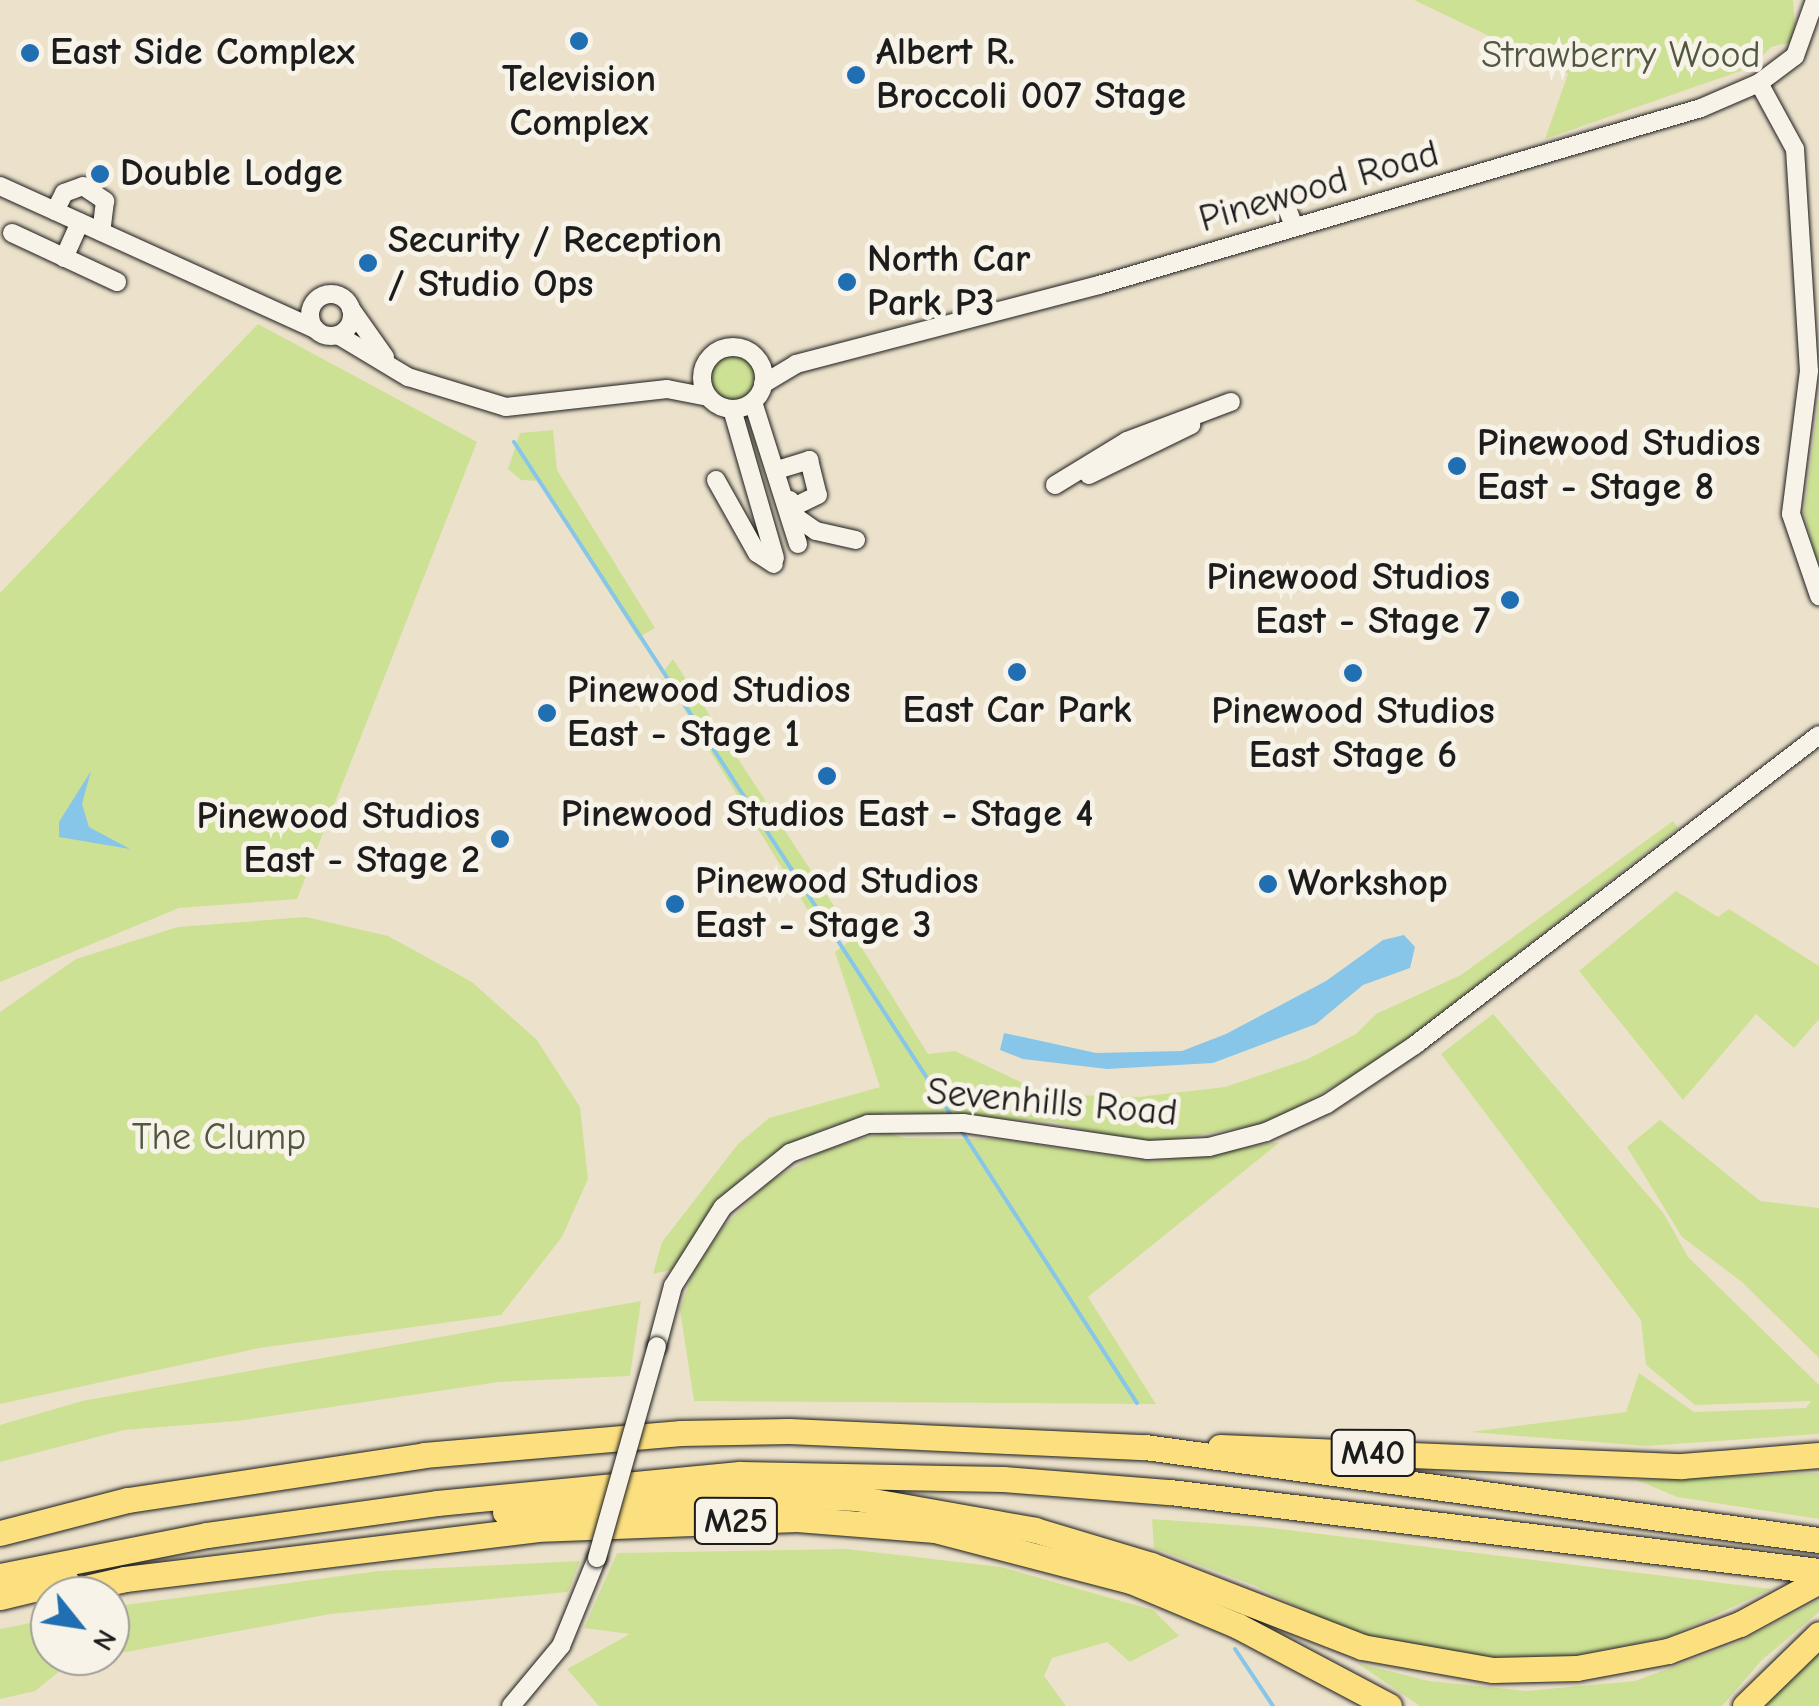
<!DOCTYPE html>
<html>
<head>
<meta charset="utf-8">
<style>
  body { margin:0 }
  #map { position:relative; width:1819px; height:1706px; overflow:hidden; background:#ece2cc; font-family:"Comic Neue",sans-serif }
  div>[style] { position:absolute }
  .green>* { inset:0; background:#cde195 }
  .round { border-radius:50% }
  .water>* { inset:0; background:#87c6e8 }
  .stream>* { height:4px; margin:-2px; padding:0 2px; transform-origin:2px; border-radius:2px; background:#87c6e8 }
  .roads { filter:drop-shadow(0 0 2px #1c1c1c) drop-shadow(0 0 2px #1c1c1c) }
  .minor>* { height:18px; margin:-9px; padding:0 9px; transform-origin:9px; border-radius:9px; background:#f7f3e8 }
  .minor>.ring { margin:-9px; padding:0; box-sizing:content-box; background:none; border:18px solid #f7f3e8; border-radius:50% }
  .highway>* { height:25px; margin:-12.5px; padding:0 12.5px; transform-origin:12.5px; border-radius:12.5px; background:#fce080 }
  .bridges { filter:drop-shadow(0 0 2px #1c1c1c) drop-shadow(0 0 2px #1c1c1c) }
  .minor-bridge>* { height:18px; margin:-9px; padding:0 9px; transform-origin:9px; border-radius:9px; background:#f7f3e8 }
  .dots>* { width:28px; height:28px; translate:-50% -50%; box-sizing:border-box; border:5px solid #f7f3e8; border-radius:50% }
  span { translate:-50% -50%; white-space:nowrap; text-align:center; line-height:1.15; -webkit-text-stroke:10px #f7f3e8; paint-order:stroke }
  .shield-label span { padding:2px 8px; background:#f7f3e8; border:2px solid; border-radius:8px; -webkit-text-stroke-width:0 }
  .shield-label { font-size:35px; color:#1c1c1c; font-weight:700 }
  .poi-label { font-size:38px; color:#1c1c1c; font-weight:700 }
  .left { translate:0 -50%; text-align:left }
  .right { translate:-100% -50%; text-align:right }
  .park-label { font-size:38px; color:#515740 }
  .street-label { font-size:38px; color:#1c1c1c }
  .north { position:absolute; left:30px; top:1576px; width:100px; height:100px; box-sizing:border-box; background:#f7f3e8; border:2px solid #9f9d96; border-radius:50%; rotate:120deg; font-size:28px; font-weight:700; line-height:40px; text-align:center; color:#1c1c1c }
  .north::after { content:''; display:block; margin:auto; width:35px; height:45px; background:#1f6fb2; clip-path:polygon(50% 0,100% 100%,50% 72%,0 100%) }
</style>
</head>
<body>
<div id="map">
  <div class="green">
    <div style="clip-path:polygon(1414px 0,1793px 0,1795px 26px,1792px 42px,1771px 47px,1752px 67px,1545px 139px,1568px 74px)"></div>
    <div style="clip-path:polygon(258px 324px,477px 442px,297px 899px,179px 908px,0 982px,0 593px)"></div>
    <div class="round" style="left:710px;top:353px;width:48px;height:48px"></div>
    <div style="clip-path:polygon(1819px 398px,1819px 568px,1804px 513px)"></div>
    <div style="clip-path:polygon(553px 430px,557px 470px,655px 628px,638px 638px,539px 481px,521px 480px,508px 469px,520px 433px)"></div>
    <div style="clip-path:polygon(673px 659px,834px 906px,814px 920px,662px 673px)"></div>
    <div style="clip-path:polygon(1673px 821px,1678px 828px,1381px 1060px,1269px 1123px,1140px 1145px,1055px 1122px,947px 1115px,888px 1113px,828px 1127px,767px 1157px,719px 1199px,674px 1269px,653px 1274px,662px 1242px,738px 1144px,769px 1118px,880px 1087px,835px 952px,855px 937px,928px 1054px,955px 1051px,1046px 1094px,1138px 1097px,1225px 1087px,1308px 1059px,1356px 1034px,1376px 1014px,1461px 975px)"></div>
    <div style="clip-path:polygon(1676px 891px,1718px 917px,1729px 909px,1819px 966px,1819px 1019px,1794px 1048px,1756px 1014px,1683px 1100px,1579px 971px)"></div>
    <div style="clip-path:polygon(306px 917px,388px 936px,472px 982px,537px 1040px,580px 1107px,588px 1179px,562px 1237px,501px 1315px,259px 1348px,0 1404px,0 1012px,76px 959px,178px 927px)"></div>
    <div style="clip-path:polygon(1493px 1014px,1664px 1214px,1688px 1257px,1819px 1385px,1819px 1434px,1645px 1446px,1470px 1432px,1626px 1412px,1639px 1373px,1694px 1412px,1806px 1408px,1811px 1401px,1695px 1405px,1646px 1365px,1641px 1320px,1441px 1054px)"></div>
    <div style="clip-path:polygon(1660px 1120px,1760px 1201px,1819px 1208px,1819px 1358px,1742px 1282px,1682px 1237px,1627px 1147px)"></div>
    <div style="clip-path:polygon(885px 1132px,904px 1138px,998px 1139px,1154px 1162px,1280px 1142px,1088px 1297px,1156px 1404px,694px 1401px,680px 1310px,692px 1275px,724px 1226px,769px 1182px,825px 1150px)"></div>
    <div style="clip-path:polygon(641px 1301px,630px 1376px,499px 1382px,237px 1421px,124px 1430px,0 1462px,0 1425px,82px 1401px)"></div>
    <div style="clip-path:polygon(1819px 1473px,1819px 1519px,1677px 1497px,1637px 1480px)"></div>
    <div style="clip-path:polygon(1152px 1519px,1263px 1527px,1771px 1589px,1668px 1637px,1546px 1661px,1444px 1656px,1341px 1629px,1256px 1586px,1154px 1548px)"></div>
    <div style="clip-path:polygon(847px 1549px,1001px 1567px,1153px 1610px,1179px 1636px,1130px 1662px,1107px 1642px,1052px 1658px,1044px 1676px,1066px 1706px,599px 1706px,567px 1669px,630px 1634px,584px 1628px,617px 1553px)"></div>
    <div style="clip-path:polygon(580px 1561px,568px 1592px,330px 1614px,110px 1655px,110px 1607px,378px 1571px)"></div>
    <div style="clip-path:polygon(1819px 1600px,1819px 1612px,1762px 1660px,1722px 1706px,1420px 1706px,1357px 1663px,1429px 1681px,1526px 1691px,1635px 1681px,1737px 1643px)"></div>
    <div style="clip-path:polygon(50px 1619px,50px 1656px,106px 1656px,66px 1666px,35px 1691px,0 1699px,0 1629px)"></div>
    <div style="clip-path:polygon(1819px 1648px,1819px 1706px,1763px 1706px,1799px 1662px)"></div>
  </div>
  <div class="water">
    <div style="clip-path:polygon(91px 771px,82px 804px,89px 827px,130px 849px,59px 837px,59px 822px)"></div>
    <div style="clip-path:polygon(1404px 935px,1415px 947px,1410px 968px,1363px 985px,1316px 1024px,1213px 1063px,1107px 1069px,1023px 1059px,1000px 1050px,1004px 1033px,1096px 1053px,1182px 1051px,1226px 1034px,1326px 981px,1383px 940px)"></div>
  </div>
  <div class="stream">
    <div style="left:514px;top:442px;width:806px;rotate:57deg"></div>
    <div style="left:961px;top:1130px;width:325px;rotate:57.2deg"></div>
    <div style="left:1235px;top:1649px;width:69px;rotate:56.3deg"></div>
  </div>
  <div class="roads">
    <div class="minor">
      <div style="left:1759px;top:83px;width:75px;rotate:61.4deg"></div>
      <div style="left:1795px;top:149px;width:222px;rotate:86.4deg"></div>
      <div style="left:1809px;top:371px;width:144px;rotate:97.2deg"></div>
      <div style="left:1791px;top:514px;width:87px;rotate:71.1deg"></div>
      <div style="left:0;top:186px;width:346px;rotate:24.4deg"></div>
      <div style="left:1285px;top:203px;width:25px;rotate:69deg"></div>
      <div style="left:55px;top:211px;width:20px;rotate:-63deg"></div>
      <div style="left:64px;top:193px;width:20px;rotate:-20deg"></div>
      <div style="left:83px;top:186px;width:27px;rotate:34deg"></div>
      <div style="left:105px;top:201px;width:31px;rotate:97deg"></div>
      <div style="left:12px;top:233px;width:116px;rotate:25deg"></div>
      <div style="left:64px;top:258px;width:39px;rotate:-66deg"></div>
      <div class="ring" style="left:310px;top:294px;width:24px;height:24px"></div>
      <div style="left:351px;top:309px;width:59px;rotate:54.7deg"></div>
      <div style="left:338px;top:335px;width:82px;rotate:31deg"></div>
      <div style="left:408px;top:377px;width:102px;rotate:17deg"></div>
      <div style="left:506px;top:407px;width:162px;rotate:-6.4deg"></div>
      <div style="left:667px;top:389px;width:42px;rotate:11deg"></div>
      <div class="ring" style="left:702px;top:347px;width:44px;height:44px"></div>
      <div style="left:763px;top:384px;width:39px;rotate:-31deg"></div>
      <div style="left:796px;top:364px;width:313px;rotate:-14.6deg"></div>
      <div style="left:1099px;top:285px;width:627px;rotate:-16.38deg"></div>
      <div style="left:1701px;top:108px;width:63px;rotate:-23.3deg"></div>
      <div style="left:1759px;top:83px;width:45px;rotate:-36.9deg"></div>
      <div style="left:1795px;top:56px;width:59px;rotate:-70.3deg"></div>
      <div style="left:753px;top:402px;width:149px;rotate:72.4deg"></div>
      <div style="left:732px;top:409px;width:155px;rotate:73.9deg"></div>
      <div style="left:777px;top:470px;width:34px;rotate:-17deg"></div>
      <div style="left:809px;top:460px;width:36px;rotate:76deg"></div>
      <div style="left:818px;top:495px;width:28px;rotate:154deg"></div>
      <div style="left:1089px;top:475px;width:114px;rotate:-26.1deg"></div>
      <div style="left:716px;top:480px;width:84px;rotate:60.7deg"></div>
      <div style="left:757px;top:553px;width:20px;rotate:33deg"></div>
      <div style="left:1055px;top:485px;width:84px;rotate:-31.4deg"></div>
      <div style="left:1127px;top:441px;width:111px;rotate:-20.6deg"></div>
      <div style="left:790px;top:500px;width:18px;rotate:71deg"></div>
      <div style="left:796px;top:517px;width:24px;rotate:35deg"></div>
      <div style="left:816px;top:531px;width:41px;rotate:12.7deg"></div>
      <div style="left:657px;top:1346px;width:62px;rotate:-75.1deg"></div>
      <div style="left:673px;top:1286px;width:93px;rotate:-57.7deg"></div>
      <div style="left:723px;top:1207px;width:86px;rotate:-38.9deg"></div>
      <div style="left:790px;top:1153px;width:83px;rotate:-20.4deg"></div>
      <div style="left:868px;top:1124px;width:95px;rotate:-0.6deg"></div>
      <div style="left:963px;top:1123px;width:187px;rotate:8.3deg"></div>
      <div style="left:1148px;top:1150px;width:61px;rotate:-2.8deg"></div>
      <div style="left:1209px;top:1147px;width:59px;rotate:-14.7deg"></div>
      <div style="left:1266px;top:1132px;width:67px;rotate:-24.7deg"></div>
      <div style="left:1327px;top:1104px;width:106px;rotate:-33.8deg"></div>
      <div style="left:1415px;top:1045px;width:509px;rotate:-37.5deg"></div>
      <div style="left:511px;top:1706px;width:78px;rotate:-50.2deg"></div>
      <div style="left:561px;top:1646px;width:95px;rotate:-67.8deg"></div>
    </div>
    <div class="highway">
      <div style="left:1220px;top:1447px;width:462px;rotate:2.4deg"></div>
      <div style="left:1682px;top:1466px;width:137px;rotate:-4.6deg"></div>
      <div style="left:701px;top:1492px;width:155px;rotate:2.2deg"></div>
      <div style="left:856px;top:1498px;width:182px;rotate:10.1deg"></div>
      <div style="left:1035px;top:1530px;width:121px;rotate:16.8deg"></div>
      <div style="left:1151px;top:1565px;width:226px;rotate:21.2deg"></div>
      <div style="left:1362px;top:1647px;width:133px;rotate:10deg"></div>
      <div style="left:1493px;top:1670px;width:84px;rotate:-1.4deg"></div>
      <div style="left:1577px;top:1668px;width:93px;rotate:-10.6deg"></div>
      <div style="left:1668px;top:1651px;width:77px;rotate:-20.6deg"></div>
      <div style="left:1740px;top:1624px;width:90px;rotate:-28.6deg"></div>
      <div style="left:505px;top:1512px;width:215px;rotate:-2.7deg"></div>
      <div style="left:0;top:1533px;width:132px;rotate:-14.5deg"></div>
      <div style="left:128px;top:1500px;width:299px;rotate:-8.6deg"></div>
      <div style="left:424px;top:1455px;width:258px;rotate:-4.9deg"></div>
      <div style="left:681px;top:1433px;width:108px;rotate:-1.1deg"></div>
      <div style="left:789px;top:1431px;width:356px;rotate:2.6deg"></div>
      <div style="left:1145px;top:1447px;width:680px;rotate:7.86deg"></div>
      <div style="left:0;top:1576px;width:211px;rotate:-11.2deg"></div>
      <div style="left:207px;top:1535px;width:232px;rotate:-7.9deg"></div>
      <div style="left:437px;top:1503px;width:304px;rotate:-5.5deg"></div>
      <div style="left:740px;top:1474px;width:263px;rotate:1.1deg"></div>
      <div style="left:1003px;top:1479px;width:168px;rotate:4.5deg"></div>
      <div style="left:1170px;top:1492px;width:654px;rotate:6.94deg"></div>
      <div style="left:51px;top:1596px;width:76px;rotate:-12.9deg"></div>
      <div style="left:125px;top:1579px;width:414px;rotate:-6.9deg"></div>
      <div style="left:536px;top:1529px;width:261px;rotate:-2.2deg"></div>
      <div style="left:797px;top:1519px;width:138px;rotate:4.6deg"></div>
      <div style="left:935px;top:1530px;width:203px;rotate:14.6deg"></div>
      <div style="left:1131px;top:1581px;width:116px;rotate:22.8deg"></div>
      <div style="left:1238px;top:1626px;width:171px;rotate:27.9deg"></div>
      <div style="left:0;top:1597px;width:68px;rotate:-13.6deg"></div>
      <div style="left:1745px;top:1706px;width:103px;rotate:-44.2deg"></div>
    </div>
  </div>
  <div class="bridges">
    <div class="minor-bridge">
      <div style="left:597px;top:1558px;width:220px;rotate:-74.2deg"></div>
    </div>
  </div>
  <div class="dots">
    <div style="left:579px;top:41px;background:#1f6fb2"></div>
    <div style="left:30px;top:53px;background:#1f6fb2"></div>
    <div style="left:856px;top:75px;background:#1f6fb2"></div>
    <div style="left:100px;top:174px;background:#1f6fb2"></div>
    <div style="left:368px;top:263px;background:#1f6fb2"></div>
    <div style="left:847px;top:282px;background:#1f6fb2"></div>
    <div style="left:1457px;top:466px;background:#1f6fb2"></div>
    <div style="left:1510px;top:600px;background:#1f6fb2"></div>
    <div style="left:1017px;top:672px;background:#1f6fb2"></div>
    <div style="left:1353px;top:673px;background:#1f6fb2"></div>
    <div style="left:547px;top:713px;background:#1f6fb2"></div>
    <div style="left:827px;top:776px;background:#1f6fb2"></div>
    <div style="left:500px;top:839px;background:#1f6fb2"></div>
    <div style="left:1268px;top:884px;background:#1f6fb2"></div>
    <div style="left:675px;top:904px;background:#1f6fb2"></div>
  </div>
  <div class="shield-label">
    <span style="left:1373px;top:1453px">M40</span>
    <span style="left:736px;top:1521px">M25</span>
  </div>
  <div class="poi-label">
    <span class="left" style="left:50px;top:53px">East Side Complex</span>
    <span class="left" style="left:876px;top:75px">Albert R.<br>Broccoli 007 Stage</span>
    <span style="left:579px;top:102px">Television<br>Complex</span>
    <span class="left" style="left:120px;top:174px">Double Lodge</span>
    <span class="left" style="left:388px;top:263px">Security / Reception<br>/ Studio Ops</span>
    <span class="left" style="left:867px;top:282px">North Car<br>Park P3</span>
    <span class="left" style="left:1477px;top:466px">Pinewood Studios<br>East - Stage 8</span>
    <span class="right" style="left:1490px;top:600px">Pinewood Studios<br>East - Stage 7</span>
    <span class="left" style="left:567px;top:713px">Pinewood Studios<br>East - Stage 1</span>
    <span style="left:1017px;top:711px">East Car Park</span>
    <span style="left:1353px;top:734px">Pinewood Studios<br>East Stage 6</span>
    <span style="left:827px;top:815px">Pinewood Studios East - Stage 4</span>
    <span class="right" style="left:480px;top:839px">Pinewood Studios<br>East - Stage 2</span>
    <span class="left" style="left:695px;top:904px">Pinewood Studios<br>East - Stage 3</span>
    <span class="left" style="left:1288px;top:884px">Workshop</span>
  </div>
  <div class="park-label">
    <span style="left:1621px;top:56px">Strawberry Wood</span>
    <span style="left:219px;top:1138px">The Clump</span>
  </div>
  <div class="street-label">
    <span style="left:1319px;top:187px;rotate:-16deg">Pinewood Road</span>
    <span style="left:1052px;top:1103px;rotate:5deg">Sevenhills Road</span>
  </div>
  <div class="north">N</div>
</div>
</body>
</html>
